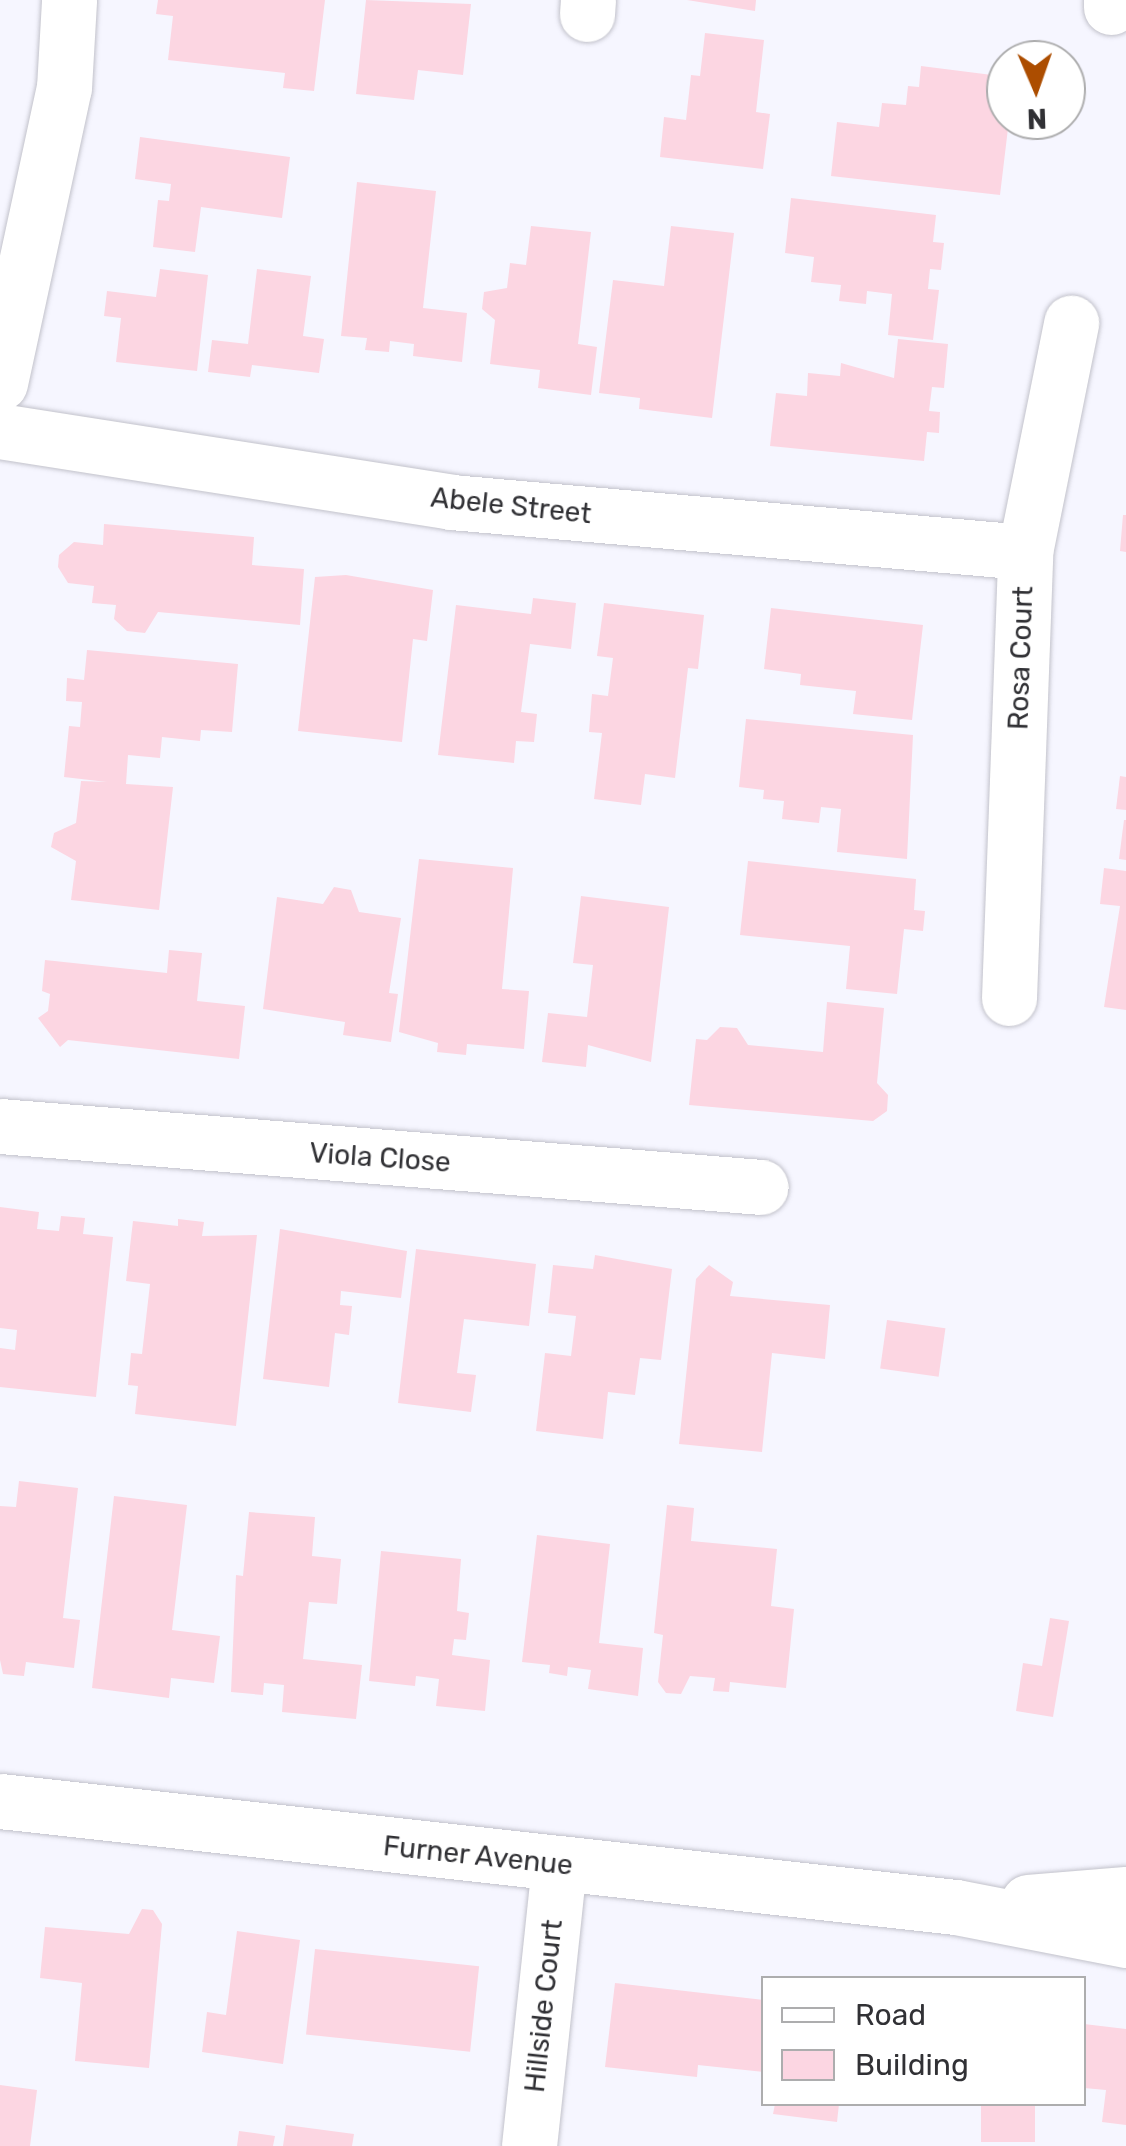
<!DOCTYPE html>
<html>
<head>
<meta charset="utf-8">
<style>
  body { margin:0 }
  #map { position:relative; width:1126px; height:2146px; overflow:hidden; background:#f6f6ff; font-family:Rubik,sans-serif }
  div>[style] { position:absolute }
  .building>* { inset:0; background:#fcd6e2; transform-origin:0 0 }
  .roads { filter:drop-shadow(0 0 2px #c2c2cb) drop-shadow(0 0 2px #c2c2cb) }
  .minor>* { height:55px; margin:-27.5px; padding:0 27.5px; transform-origin:27.5px; border-radius:27.5px; background:#fff }
  span { translate:-50% -50%; white-space:nowrap; text-align:center; line-height:1.15; -webkit-text-stroke:8px #fff; paint-order:stroke }
  .street-label { font-size:28px; color:#313135 }
  .legend { position:absolute; left:761px; top:1976px; width:325px; height:130px; box-sizing:border-box; background:#fff; border:2px solid #adadae; margin:0; padding:12px 18px; list-style:none; font-size:30px; color:#313135 }
  .legend li { display:flex; align-items:center; gap:20px; height:50px }
  .legend b { width:50px; border:2px solid #adadae }
  .north { position:absolute; left:986px; top:40px; width:100px; height:100px; box-sizing:border-box; background:#fff; border:2px solid #adadae; border-radius:50%; rotate:178deg; font-size:28px; font-weight:700; line-height:40px; text-align:center; color:#313135 }
  .north::after { content:''; display:block; margin:auto; width:35px; height:45px; background:#ac4d00; clip-path:polygon(50% 0,100% 100%,50% 72%,0 100%) }
</style>
</head>
<body>
<div id="map">
  <div class="building">
    <div style="clip-path:polygon(158px 0,325px 0,314px 91px,283px 88px,285px 73px,168px 60px,173px 16px,156px 14px)"></div>
    <div style="clip-path:polygon(366px 0,471px 4px,463px 75px,418px 70px,414px 100px,356px 94px)"></div>
    <div style="clip-path:polygon(687px 0,756px 0,755px 11px)"></div>
    <div style="clip-path:polygon(705px 33px,764px 40px,756px 112px,770px 114px,763px 169px,660px 157px,664px 117px,686px 120px,691px 75px,700px 76px)"></div>
    <div style="clip-path:polygon(921px 66px,1000px 76px,995px 118px,1009px 120px,1000px 195px,831px 176px,837px 122px,879px 127px,882px 103px,906px 105px,908px 86px,919px 87px)"></div>
    <div style="clip-path:polygon(140px 137px,290px 157px,282px 218px,201px 207px,195px 252px,153px 247px,158px 200px,169px 201px,171px 184px,135px 179px)"></div>
    <div style="clip-path:polygon(357px 182px,436px 191px,423px 308px,467px 313px,462px 362px,413px 356px,414px 344px,390px 341px,389px 352px,365px 350px,367px 338px,341px 336px)"></div>
    <div style="clip-path:polygon(791px 198px,936px 215px,933px 242px,944px 243px,941px 270px,930px 269px,928px 289px,939px 290px,933px 340px,888px 335px,892px 294px,867px 291px,866px 304px,839px 301px,841px 285px,811px 282px,814px 257px,785px 253px)"></div>
    <div style="clip-path:polygon(531px 226px,591px 232px,578px 344px,597px 347px,591px 395px,538px 388px,540px 370px,490px 364px,495px 320px,482px 309px,484px 292px,507px 288px,510px 263px,526px 265px)"></div>
    <div style="clip-path:polygon(671px 226px,734px 233px,712px 418px,639px 409px,640px 398px,599px 393px,613px 280px,664px 286px)"></div>
    <div style="clip-path:polygon(160px 269px,208px 275px,197px 371px,116px 362px,121px 318px,104px 316px,107px 291px,156px 297px)"></div>
    <div style="clip-path:polygon(257px 269px,311px 276px,303px 336px,324px 339px,319px 373px,252px 365px,250px 377px,208px 372px,212px 340px,248px 344px)"></div>
    <div style="clip-path:polygon(898px 339px,948px 344px,944px 388px,932px 387px,929px 411px,940px 412px,939px 433px,927px 432px,924px 461px,770px 446px,776px 393px,807px 396px,808px 373px,840px 376px,841px 363px,894px 378px)"></div>
    <div style="clip-path:polygon(1123px 515px,1126px 515px,1126px 552px,1120px 551px)"></div>
    <div style="clip-path:polygon(104px 524px,254px 537px,252px 565px,304px 569px,300px 625px,158px 612px,145px 633px,127px 631px,114px 619px,116px 605px,92px 603px,94px 586px,68px 583px,58px 567px,59px 555px,74px 542px,103px 545px)"></div>
    <div style="clip-path:polygon(346px 575px,433px 590px,427px 641px,413px 639px,402px 742px,298px 731px,315px 577px)"></div>
    <div style="clip-path:polygon(533px 598px,576px 603px,571px 649px,530px 644px,521px 712px,537px 714px,534px 742px,516px 741px,514px 763px,438px 755px,456px 605px,531px 614px)"></div>
    <div style="clip-path:polygon(604px 603px,704px 615px,698px 669px,688px 668px,675px 778px,645px 774px,641px 805px,594px 799px,602px 733px,589px 732px,592px 694px,608px 696px,613px 658px,597px 656px)"></div>
    <div style="clip-path:polygon(771px 608px,923px 625px,912px 720px,853px 714px,856px 691px,800px 685px,801px 674px,764px 669px)"></div>
    <div style="clip-path:polygon(87px 650px,238px 664px,232px 732px,201px 730px,200px 741px,162px 737px,160px 758px,128px 755px,126px 784px,173px 787px,159px 910px,71px 900px,76px 861px,51px 847px,54px 833px,76px 823px,81px 781px,107px 782px,64px 777px,69px 726px,80px 727px,82px 702px,66px 701px,67px 678px,84px 680px)"></div>
    <div style="clip-path:polygon(746px 719px,913px 735px,907px 859px,837px 852px,841px 809px,821px 807px,819px 823px,782px 819px,784px 801px,763px 799px,764px 790px,739px 787px)"></div>
    <div style="clip-path:polygon(1120px 776px,1126px 777px,1126px 810px,1116px 809px)"></div>
    <div style="clip-path:polygon(1124px 820px,1126px 820px,1126px 860px,1119px 859px)"></div>
    <div style="clip-path:polygon(419px 859px,513px 868px,502px 989px,529px 991px,524px 1049px,467px 1044px,466px 1055px,437px 1052px,438px 1043px,399px 1032px)"></div>
    <div style="clip-path:polygon(748px 861px,916px 879px,914px 910px,925px 911px,923px 931px,904px 929px,897px 994px,846px 989px,850px 946px,740px 935px)"></div>
    <div style="clip-path:polygon(1104px 868px,1126px 871px,1126px 1010px,1104px 1007px,1120px 906px,1100px 904px)"></div>
    <div style="clip-path:polygon(334px 887px,351px 890px,359px 912px,401px 918px,389px 993px,398px 994px,391px 1042px,343px 1035px,345px 1022px,263px 1009px,277px 897px,323px 904px)"></div>
    <div style="clip-path:polygon(581px 896px,669px 907px,651px 1062px,588px 1045px,586px 1067px,542px 1062px,548px 1013px,587px 1017px,593px 965px,573px 963px)"></div>
    <div style="clip-path:polygon(169px 950px,202px 953px,197px 1001px,245px 1006px,239px 1059px,68px 1040px,60px 1047px,38px 1018px,48px 1011px,50px 994px,42px 991px,45px 960px,167px 973px)"></div>
    <div style="clip-path:polygon(827px 1002px,884px 1008px,877px 1083px,888px 1095px,887px 1111px,873px 1121px,689px 1105px,696px 1039px,707px 1040px,720px 1027px,737px 1028px,748px 1045px,823px 1052px)"></div>
    <div style="clip-path:polygon(0 1207px,39px 1212px,37px 1229px,59px 1231px,61px 1216px,85px 1218px,83px 1234px,113px 1237px,96px 1397px,0 1387px,0 1348px,15px 1350px,17px 1330px,0 1328px)"></div>
    <div style="clip-path:polygon(178px 1219px,204px 1222px,202px 1236px,257px 1235px,236px 1426px,135px 1414px,138px 1386px,128px 1385px,131px 1353px,142px 1354px,150px 1284px,126px 1281px,133px 1221px,178px 1226px)"></div>
    <div style="clip-path:polygon(280px 1229px,407px 1251px,401px 1298px,341px 1291px,340px 1305px,352px 1306px,349px 1335px,335px 1333px,329px 1387px,263px 1379px)"></div>
    <div style="clip-path:polygon(416px 1249px,536px 1264px,529px 1326px,464px 1319px,457px 1373px,476px 1375px,471px 1412px,398px 1403px)"></div>
    <div style="clip-path:polygon(595px 1255px,672px 1269px,661px 1360px,640px 1358px,635px 1395px,608px 1392px,603px 1439px,536px 1431px,545px 1353px,571px 1356px,576px 1316px,548px 1313px,553px 1265px,593px 1269px)"></div>
    <div style="clip-path:polygon(709px 1265px,733px 1282px,730px 1296px,830px 1305px,825px 1359px,772px 1353px,762px 1452px,679px 1444px,696px 1279px)"></div>
    <div style="left:887px;top:1320px;width:59px;height:49px;rotate:8deg"></div>
    <div style="clip-path:polygon(19px 1481px,78px 1488px,63px 1618px,80px 1620px,74px 1668px,26px 1662px,24px 1676px,3px 1674px,0 1660px,0 1506px,16px 1507px)"></div>
    <div style="clip-path:polygon(114px 1496px,187px 1505px,172px 1630px,220px 1636px,214px 1683px,171px 1678px,169px 1698px,92px 1688px)"></div>
    <div style="clip-path:polygon(667px 1505px,694px 1508px,691px 1541px,777px 1549px,771px 1606px,794px 1609px,786px 1688px,730px 1682px,729px 1692px,713px 1691px,715px 1678px,690px 1676px,681px 1694px,666px 1693px,658px 1682px,663px 1635px,654px 1633px)"></div>
    <div style="clip-path:polygon(249px 1512px,315px 1517px,312px 1556px,341px 1559px,337px 1604px,309px 1602px,303px 1659px,362px 1665px,356px 1719px,282px 1712px,284px 1685px,264px 1683px,263px 1695px,231px 1692px,236px 1575px,243px 1576px)"></div>
    <div style="clip-path:polygon(537px 1535px,610px 1544px,599px 1643px,643px 1648px,638px 1696px,588px 1689px,591px 1670px,568px 1667px,567px 1676px,549px 1673px,550px 1665px,522px 1662px)"></div>
    <div style="clip-path:polygon(381px 1551px,461px 1559px,457px 1611px,469px 1613px,466px 1640px,454px 1639px,452px 1655px,490px 1660px,485px 1711px,436px 1706px,439px 1679px,416px 1676px,415px 1686px,369px 1681px)"></div>
    <div style="clip-path:polygon(1050px 1618px,1069px 1621px,1053px 1717px,1016px 1711px,1023px 1663px,1042px 1666px)"></div>
    <div style="clip-path:polygon(142px 1909px,153px 1910px,162px 1924px,149px 2068px,75px 2061px,82px 1983px,40px 1978px,45px 1927px,129px 1934px)"></div>
    <div style="clip-path:polygon(237px 1931px,300px 1940px,283px 2064px,202px 2052px,207px 2012px,226px 2015px)"></div>
    <div style="left:315px;top:1949px;width:165px;height:86px;rotate:6deg"></div>
    <div style="clip-path:polygon(615px 1983px,764px 2000px,764px 2072px,698px 2065px,697px 2077px,605px 2067px)"></div>
    <div style="clip-path:polygon(1084px 2024px,1126px 2029px,1126px 2125px,1102px 2122px,1106px 2090px,1084px 2088px)"></div>
    <div style="clip-path:polygon(0 2085px,37px 2090px,30px 2146px,0 2146px)"></div>
    <div style="clip-path:polygon(775px 2104px,839px 2104px,837px 2122px,773px 2114px)"></div>
    <div style="left:981px;top:2104px;width:54px;height:38px"></div>
    <div style="clip-path:polygon(286px 2125px,354px 2134px,352px 2146px,283px 2146px)"></div>
    <div style="clip-path:polygon(239px 2131px,275px 2136px,273px 2146px,237px 2146px)"></div>
  </div>
  <div class="roads">
    <div class="minor">
      <div style="left:1111px;top:7px;width:7px;rotate:-90deg"></div>
      <div style="left:587px;top:14px;width:14px;rotate:-86deg"></div>
      <div style="left:0;top:383px;width:302px;rotate:-77.8deg"></div>
      <div style="left:64px;top:88px;width:88px;rotate:-86.7deg"></div>
      <div style="left:0;top:431px;width:457px;rotate:8.9deg"></div>
      <div style="left:451px;top:502px;width:576px;rotate:4.98deg"></div>
      <div style="left:1009px;top:998px;width:446px;rotate:-87.9deg"></div>
      <div style="left:1025px;top:552px;width:234px;rotate:-78.6deg"></div>
      <div style="left:0;top:1126px;width:763px;rotate:4.58deg"></div>
      <div style="left:0;top:1801px;width:962px;rotate:6.33deg"></div>
      <div style="left:956px;top:1907px;width:173px;rotate:11deg"></div>
      <div style="left:1028px;top:1902px;width:98px;rotate:-4.7deg"></div>
      <div style="left:529px;top:2146px;width:283px;rotate:-83.9deg"></div>
    </div>
  </div>
  <div class="street-label">
    <span style="left:511px;top:506px;rotate:6deg">Abele Street</span>
    <span style="left:1021px;top:658px;rotate:-88deg">Rosa Court</span>
    <span style="left:380px;top:1158px;rotate:4deg">Viola Close</span>
    <span style="left:478px;top:1856px;rotate:6deg">Furner Avenue</span>
    <span style="left:544px;top:2006px;rotate:-84deg">Hillside Court</span>
  </div>
  <ul class="legend">
  <li><b style="height:12px;background:#fff"></b>Road</li>
  <li><b style="height:28px;background:#fcd6e2"></b>Building</li>
  </ul>
  <div class="north">N</div>
</div>
</body>
</html>
